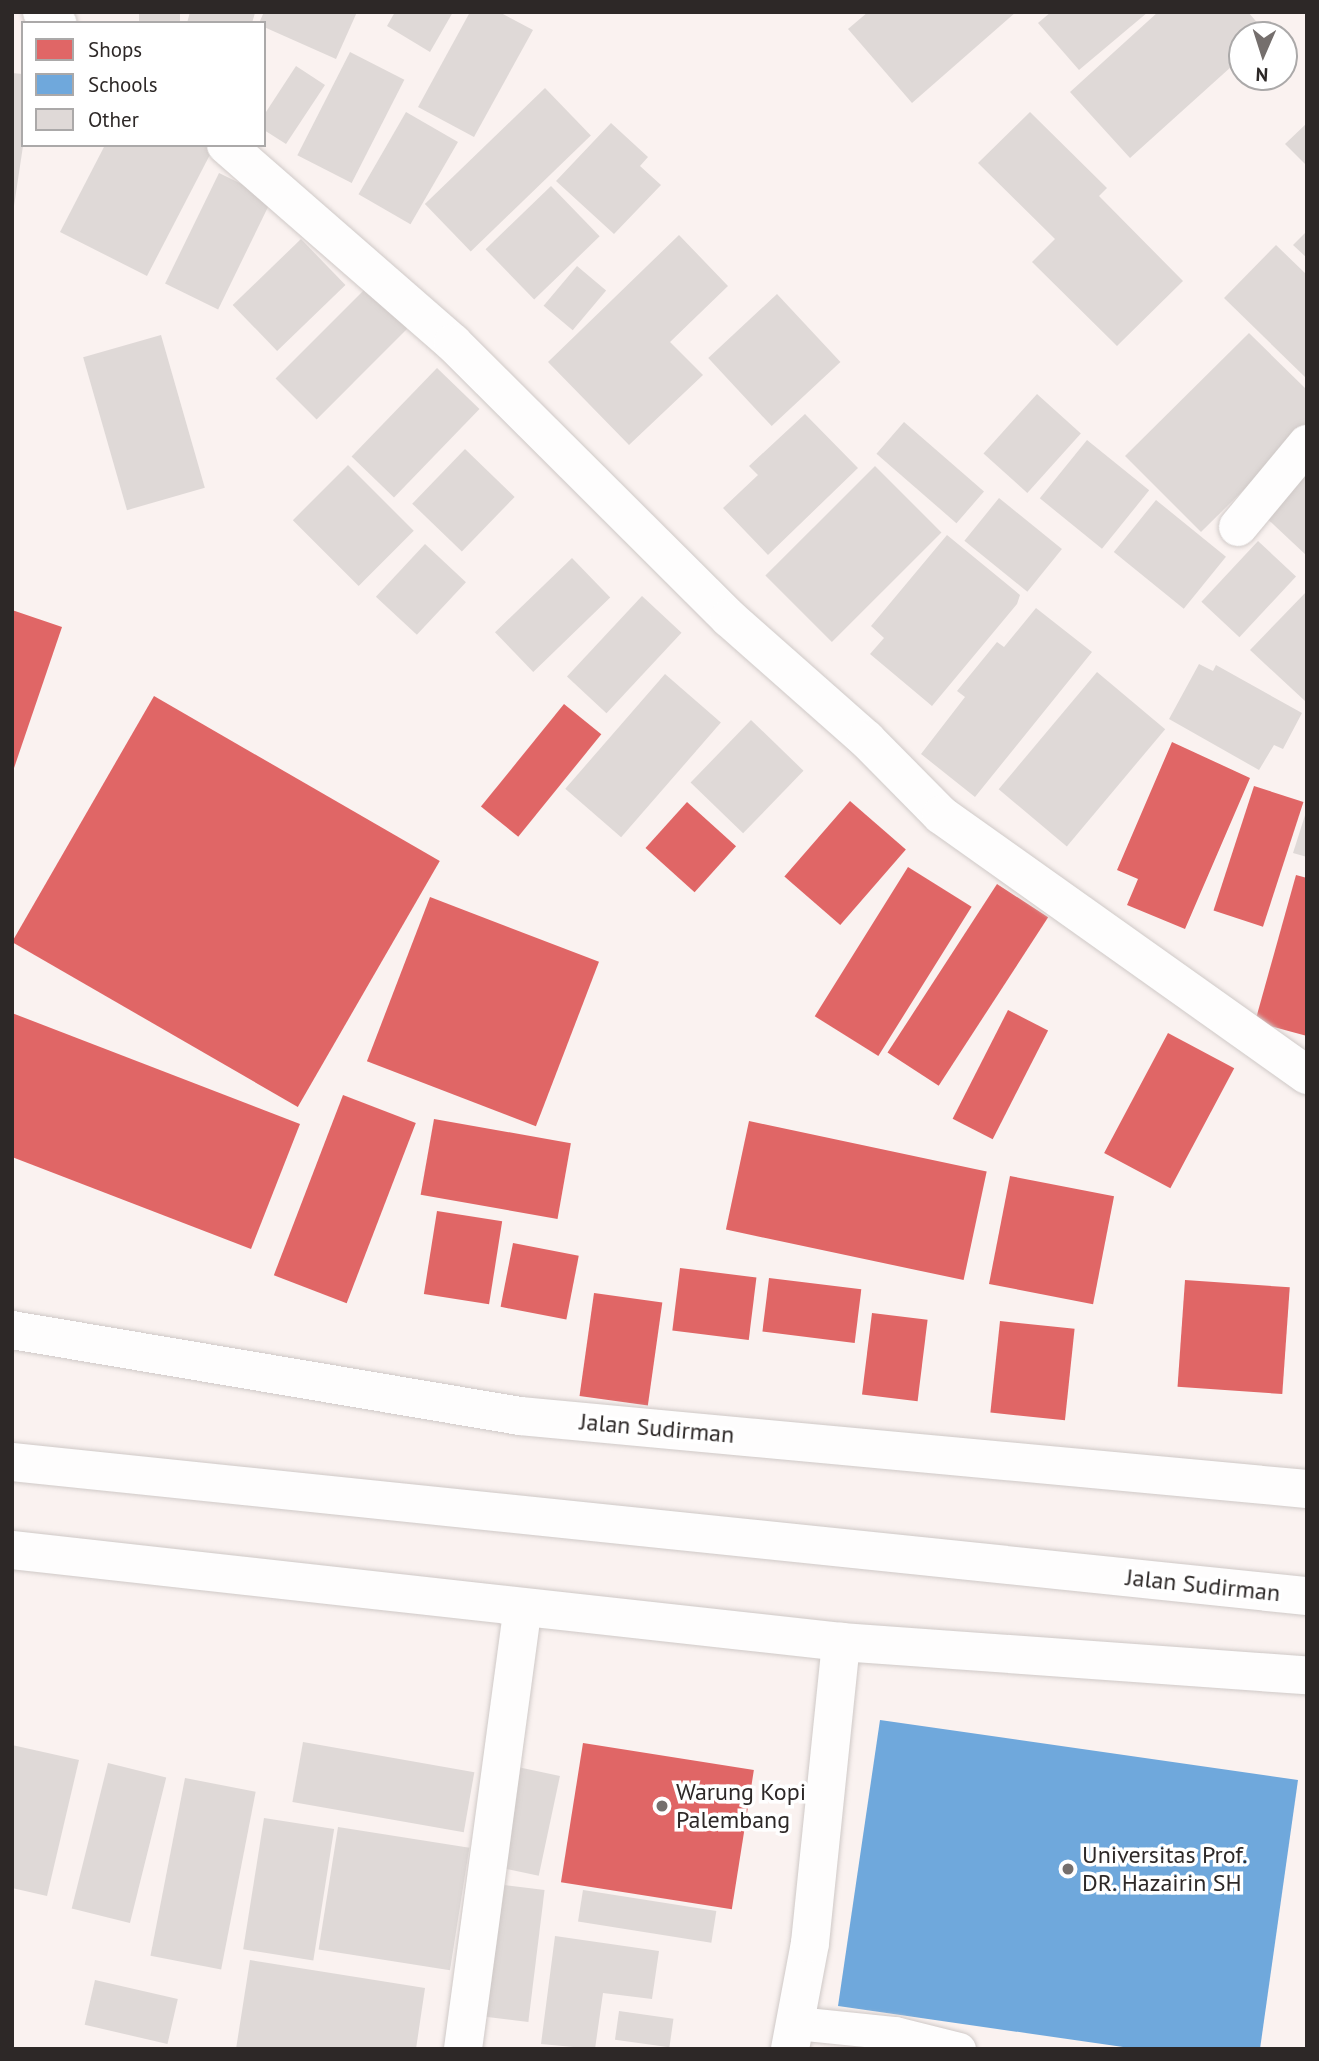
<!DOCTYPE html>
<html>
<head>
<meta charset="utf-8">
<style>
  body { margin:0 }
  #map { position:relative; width:1319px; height:2061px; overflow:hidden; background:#faf2f0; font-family:"PT Sans",sans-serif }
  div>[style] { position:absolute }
  .shops>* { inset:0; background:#e06666; transform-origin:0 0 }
  .schools>* { inset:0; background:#6fa8dc }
  .building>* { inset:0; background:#dfd9d7; transform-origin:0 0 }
  .roads { filter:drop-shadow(0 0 2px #cfc9c7) drop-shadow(0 0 2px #cfc9c7) }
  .service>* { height:33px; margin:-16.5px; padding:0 16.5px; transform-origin:16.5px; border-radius:16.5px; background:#fefdfd }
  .minor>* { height:38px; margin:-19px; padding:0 19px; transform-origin:19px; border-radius:19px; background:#fefdfd }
  .secondary>* { height:38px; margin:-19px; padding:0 19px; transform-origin:19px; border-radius:19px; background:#fefdfd }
  .dots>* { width:19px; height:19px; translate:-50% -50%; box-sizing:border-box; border:4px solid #fff; border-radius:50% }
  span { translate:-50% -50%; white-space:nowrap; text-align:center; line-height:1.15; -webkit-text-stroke:7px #fff; paint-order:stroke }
  .street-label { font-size:24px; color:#2d2827 }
  .poi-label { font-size:24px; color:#2d2827 }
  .left { translate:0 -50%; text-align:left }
  .frame { position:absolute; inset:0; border:14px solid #2d2827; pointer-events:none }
  .legend { position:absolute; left:21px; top:21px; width:245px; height:126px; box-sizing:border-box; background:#fff; border:2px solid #aba9a9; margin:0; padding:9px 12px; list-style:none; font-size:21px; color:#2d2827 }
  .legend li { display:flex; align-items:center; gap:14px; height:35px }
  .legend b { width:35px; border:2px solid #aba9a9 }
  .north { position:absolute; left:1228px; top:21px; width:70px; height:70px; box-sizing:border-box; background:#fff; border:2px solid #aba9a9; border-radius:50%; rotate:183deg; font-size:19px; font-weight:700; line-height:28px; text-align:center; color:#2d2827 }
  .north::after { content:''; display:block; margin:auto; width:24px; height:32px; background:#756f6d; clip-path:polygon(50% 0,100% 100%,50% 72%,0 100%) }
</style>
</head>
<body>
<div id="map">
  <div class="shops">
    <div style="clip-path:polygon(12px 610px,62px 627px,13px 771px,12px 771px)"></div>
    <div style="left:154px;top:696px;width:330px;height:284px;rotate:30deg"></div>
    <div style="left:564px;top:704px;width:48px;height:132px;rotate:39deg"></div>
    <div style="clip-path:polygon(1172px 742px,1250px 778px,1185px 929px,1127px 905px,1138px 879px,1117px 870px)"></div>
    <div style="left:1254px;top:786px;width:52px;height:131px;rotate:18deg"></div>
    <div style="left:850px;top:801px;width:74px;height:100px;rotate:41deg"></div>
    <div style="left:687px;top:802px;width:66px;height:62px;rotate:42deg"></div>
    <div style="left:908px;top:867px;width:75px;height:176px;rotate:32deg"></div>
    <div style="clip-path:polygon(1296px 875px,1307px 878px,1307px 1036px,1255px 1022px)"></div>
    <div style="left:997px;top:884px;width:61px;height:201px;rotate:33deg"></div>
    <div style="left:430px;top:897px;width:181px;height:176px;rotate:21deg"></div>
    <div style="left:1008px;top:1010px;width:45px;height:122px;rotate:27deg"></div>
    <div style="clip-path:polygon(12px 1013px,300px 1124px,251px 1249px,12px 1157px)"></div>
    <div style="left:1168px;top:1033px;width:75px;height:136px;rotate:28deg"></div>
    <div style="left:343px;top:1095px;width:78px;height:193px;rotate:21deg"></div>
    <div style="left:434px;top:1119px;width:139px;height:77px;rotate:10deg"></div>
    <div style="left:749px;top:1121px;width:243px;height:111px;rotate:12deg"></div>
    <div style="left:1010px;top:1176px;width:106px;height:110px;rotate:11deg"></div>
    <div style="left:437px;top:1211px;width:66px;height:84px;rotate:9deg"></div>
    <div style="left:513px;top:1243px;width:67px;height:65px;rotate:11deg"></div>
    <div style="left:680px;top:1268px;width:77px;height:63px;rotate:7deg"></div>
    <div style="left:769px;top:1278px;width:93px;height:54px;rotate:7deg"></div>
    <div style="left:1185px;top:1280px;width:105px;height:107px;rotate:4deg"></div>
    <div style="left:594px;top:1293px;width:69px;height:104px;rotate:8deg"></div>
    <div style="left:872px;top:1313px;width:56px;height:82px;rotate:7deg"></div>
    <div style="left:1000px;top:1321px;width:75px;height:92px;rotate:6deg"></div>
    <div style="left:583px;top:1743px;width:173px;height:141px;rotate:9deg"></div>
  </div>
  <div class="schools">
    <div style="clip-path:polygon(880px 1720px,1298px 1780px,1260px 2049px,1137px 2049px,838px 2006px)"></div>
  </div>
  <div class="building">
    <div style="left:139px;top:12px;width:41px;height:11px"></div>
    <div style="clip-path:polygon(190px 12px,253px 12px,255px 13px,252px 23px,187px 23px)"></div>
    <div style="clip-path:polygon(264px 12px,357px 12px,336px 59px,264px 27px,259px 23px)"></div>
    <div style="clip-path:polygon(395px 12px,453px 12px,430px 52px,387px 26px)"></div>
    <div style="clip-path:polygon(470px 12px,499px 12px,533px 30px,474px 137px,418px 107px)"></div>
    <div style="clip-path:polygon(868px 12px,1016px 12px,912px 103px,848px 29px)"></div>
    <div style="clip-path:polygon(1051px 12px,1148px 12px,1079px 70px,1038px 23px)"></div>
    <div style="clip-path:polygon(1158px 12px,1248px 12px,1267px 34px,1242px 35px,1242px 57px,1130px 158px,1070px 92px)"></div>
    <div style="left:350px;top:52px;width:61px;height:116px;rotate:27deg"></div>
    <div style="clip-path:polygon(296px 66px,325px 85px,286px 144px,264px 130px,264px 115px)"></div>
    <div style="clip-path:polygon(12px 73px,23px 74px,23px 146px,14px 206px)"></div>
    <div style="left:545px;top:88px;width:66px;height:167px;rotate:46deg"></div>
    <div style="left:406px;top:112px;width:60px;height:95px;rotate:30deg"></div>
    <div style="clip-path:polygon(1030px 112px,1107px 188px,1099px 196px,1183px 281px,1117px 346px,1032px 262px,1055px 239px,978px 163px)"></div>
    <div style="clip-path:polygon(611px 123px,648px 157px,640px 166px,661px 185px,614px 234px,556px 181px)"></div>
    <div style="clip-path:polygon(1307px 123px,1307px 166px,1285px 144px)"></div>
    <div style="clip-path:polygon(105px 145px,215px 145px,147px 276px,60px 232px)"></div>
    <div style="left:219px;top:173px;width:59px;height:123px;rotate:26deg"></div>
    <div style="left:551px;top:186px;width:70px;height:91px;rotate:46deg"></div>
    <div style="clip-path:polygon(1307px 231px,1307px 258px,1293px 245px)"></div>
    <div style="clip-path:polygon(679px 235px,728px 286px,670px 342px,703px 375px,629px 445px,548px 362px)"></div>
    <div style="left:301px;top:239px;width:64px;height:95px;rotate:46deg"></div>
    <div style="clip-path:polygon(1276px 245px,1307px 275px,1307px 379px,1224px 298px)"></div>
    <div style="left:577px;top:266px;width:38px;height:52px;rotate:40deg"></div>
    <div style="left:371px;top:283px;width:58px;height:135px;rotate:45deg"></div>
    <div style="left:777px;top:294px;width:93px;height:94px;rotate:47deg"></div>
    <div style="clip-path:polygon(1249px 333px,1307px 390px,1307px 427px,1201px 532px,1125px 456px)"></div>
    <div style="left:161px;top:335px;width:159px;height:81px;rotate:74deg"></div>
    <div style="left:437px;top:368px;width:59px;height:123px;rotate:44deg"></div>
    <div style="left:1037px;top:394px;width:59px;height:80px;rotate:42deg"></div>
    <div style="clip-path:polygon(805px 414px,858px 468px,768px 555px,723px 508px,758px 475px,749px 466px)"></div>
    <div style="left:904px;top:422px;width:106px;height:42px;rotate:41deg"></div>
    <div style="left:1087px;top:440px;width:80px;height:75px;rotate:39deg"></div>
    <div style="left:465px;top:449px;width:69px;height:76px;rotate:44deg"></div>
    <div style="clip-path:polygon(1307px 462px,1307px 556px,1260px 512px)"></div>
    <div style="left:348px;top:465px;width:93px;height:78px;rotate:45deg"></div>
    <div style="left:875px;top:466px;width:94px;height:155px;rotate:45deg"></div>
    <div style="left:999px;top:498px;width:81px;height:55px;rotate:39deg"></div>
    <div style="left:1156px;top:500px;width:90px;height:67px;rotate:39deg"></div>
    <div style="clip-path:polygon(947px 535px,1020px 595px,1017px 604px,932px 706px,870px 654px,884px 638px,871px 626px)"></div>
    <div style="left:1258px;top:541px;width:52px;height:83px;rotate:43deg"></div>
    <div style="left:425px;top:544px;width:56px;height:72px;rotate:43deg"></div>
    <div style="left:572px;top:558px;width:55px;height:107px;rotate:46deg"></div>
    <div style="clip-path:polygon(1307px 591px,1307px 699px,1305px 701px,1250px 650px)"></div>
    <div style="left:642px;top:596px;width:54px;height:110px;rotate:43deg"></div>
    <div style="clip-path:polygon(1036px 608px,1092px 652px,975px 797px,921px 754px,965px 697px,957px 691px,997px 642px,1004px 647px)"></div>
    <div style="clip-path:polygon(1199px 664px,1213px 671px,1216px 665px,1302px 713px,1283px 749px,1274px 745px,1259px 770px,1169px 719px)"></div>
    <div style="left:1097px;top:672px;width:89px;height:153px;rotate:40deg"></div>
    <div style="left:665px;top:674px;width:74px;height:152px;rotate:41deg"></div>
    <div style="left:751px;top:720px;width:73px;height:87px;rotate:44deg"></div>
    <div style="clip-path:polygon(1307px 809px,1307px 857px,1293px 853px)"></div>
    <div style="left:303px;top:1742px;width:174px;height:61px;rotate:10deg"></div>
    <div style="clip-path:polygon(12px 1745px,79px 1760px,47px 1896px,12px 1888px)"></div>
    <div style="left:108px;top:1763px;width:60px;height:150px;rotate:14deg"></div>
    <div style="left:513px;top:1766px;width:48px;height:102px;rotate:12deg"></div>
    <div style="left:185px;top:1778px;width:72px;height:181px;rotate:11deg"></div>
    <div style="left:264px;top:1818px;width:71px;height:133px;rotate:9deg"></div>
    <div style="left:338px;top:1827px;width:133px;height:124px;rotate:9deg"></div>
    <div style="left:487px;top:1883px;width:58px;height:133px;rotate:7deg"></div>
    <div style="left:583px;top:1890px;width:135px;height:32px;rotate:9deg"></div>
    <div style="clip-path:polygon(555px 1936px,659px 1951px,652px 1999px,603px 1993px,595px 2049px,541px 2044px)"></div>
    <div style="clip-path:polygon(250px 1960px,425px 1988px,416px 2049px,236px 2049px)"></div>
    <div style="left:95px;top:1980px;width:85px;height:46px;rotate:13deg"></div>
    <div style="left:619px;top:2011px;width:55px;height:29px;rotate:8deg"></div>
  </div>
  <div class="roads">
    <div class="service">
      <div style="left:796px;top:2023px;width:100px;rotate:5.8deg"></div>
      <div style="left:895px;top:2033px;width:66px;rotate:14deg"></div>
    </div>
    <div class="minor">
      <div style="left:42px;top:12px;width:19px;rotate:36deg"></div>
      <div style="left:226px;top:145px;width:301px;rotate:41.1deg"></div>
      <div style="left:453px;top:343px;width:390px;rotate:44.9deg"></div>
      <div style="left:729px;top:618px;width:183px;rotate:41.5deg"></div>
      <div style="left:866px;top:739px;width:107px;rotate:45.4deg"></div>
      <div style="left:941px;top:815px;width:449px;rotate:35.4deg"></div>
      <div style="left:1238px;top:527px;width:108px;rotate:-50.3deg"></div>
      <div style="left:463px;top:2049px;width:445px;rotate:-82.3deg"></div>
      <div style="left:790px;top:2049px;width:108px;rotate:-79.3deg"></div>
      <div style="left:810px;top:1943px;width:303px;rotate:-84.1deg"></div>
    </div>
    <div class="secondary">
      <div style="left:12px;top:1330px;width:515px;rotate:9.61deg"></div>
      <div style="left:520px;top:1416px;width:790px;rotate:5.3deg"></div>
      <div style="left:12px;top:1462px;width:1302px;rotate:5.91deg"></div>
      <div style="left:12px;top:1550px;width:834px;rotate:6.33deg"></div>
      <div style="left:841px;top:1642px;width:467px;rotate:4.1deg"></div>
    </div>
  </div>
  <div class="dots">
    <div style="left:662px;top:1806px;background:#756f6d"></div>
    <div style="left:1068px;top:1869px;background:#756f6d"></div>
  </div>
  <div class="street-label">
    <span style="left:657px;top:1428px;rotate:5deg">Jalan Sudirman</span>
    <span style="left:1203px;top:1585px;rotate:6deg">Jalan Sudirman</span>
  </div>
  <div class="poi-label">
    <span class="left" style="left:676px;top:1806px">Warung Kopi<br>Palembang</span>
    <span class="left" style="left:1082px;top:1869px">Universitas Prof.<br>DR. Hazairin SH</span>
  </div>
  <div class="frame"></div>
  <ul class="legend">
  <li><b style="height:19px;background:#e06666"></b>Shops</li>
  <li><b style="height:19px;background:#6fa8dc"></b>Schools</li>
  <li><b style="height:19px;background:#dfd9d7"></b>Other</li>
  </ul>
  <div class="north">N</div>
</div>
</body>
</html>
